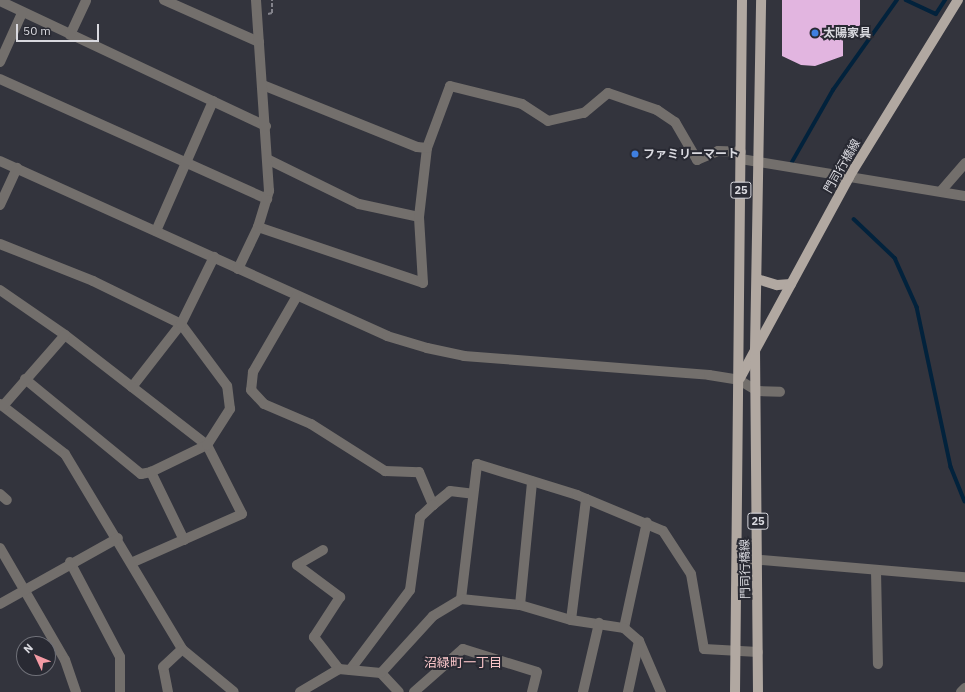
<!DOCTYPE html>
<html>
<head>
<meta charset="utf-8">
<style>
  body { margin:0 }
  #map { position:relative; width:965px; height:692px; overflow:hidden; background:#33343d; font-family:"IBM Plex Sans","Noto Sans JP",sans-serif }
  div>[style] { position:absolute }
  .stream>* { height:3.5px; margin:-1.75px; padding:0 1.75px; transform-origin:1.75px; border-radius:1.75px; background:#02223c }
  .building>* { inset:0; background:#e2b5e0 }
  .path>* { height:2px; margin-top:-1px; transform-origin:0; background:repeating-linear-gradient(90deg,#83838b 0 4px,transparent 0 6px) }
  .minor>* { height:10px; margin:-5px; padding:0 5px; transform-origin:5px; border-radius:5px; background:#736f6c }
  .major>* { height:10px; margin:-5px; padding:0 5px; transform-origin:5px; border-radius:5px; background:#b1a8a1 }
  .dots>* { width:11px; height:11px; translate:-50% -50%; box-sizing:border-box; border:2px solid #292a33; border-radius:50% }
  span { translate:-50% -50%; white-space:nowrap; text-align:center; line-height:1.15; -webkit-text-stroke:4px #292a33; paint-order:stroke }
  .shield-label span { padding:1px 3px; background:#292a33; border:1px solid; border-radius:3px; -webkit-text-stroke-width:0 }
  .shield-label { font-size:11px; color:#d9d9df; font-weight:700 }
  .poi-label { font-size:12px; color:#d9d9df; font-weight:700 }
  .left { translate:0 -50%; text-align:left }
  .street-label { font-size:12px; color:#d9d9df }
  .neighbourhood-label { font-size:13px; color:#f8c4c8 }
  .north { position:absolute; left:16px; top:636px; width:40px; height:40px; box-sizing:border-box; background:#292a33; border:1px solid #6f7078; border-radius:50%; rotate:314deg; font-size:11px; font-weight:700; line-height:16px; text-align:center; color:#d9d9df }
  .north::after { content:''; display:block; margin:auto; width:14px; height:18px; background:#f49aa4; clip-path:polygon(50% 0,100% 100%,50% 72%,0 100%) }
  .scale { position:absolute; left:16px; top:24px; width:83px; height:18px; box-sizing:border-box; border:2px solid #d9d9df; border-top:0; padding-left:5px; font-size:12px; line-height:14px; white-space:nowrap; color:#d9d9df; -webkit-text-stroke:3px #292a33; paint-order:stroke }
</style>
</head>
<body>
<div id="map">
  <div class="stream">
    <div style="left:906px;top:0;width:33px;rotate:25deg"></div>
    <div style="left:936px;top:14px;width:17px;rotate:-57deg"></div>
    <div style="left:792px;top:162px;width:83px;rotate:-60.3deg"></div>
    <div style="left:833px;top:90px;width:110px;rotate:-54.6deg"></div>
    <div style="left:854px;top:219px;width:57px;rotate:43.6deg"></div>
    <div style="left:895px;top:258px;width:54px;rotate:65.8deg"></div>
    <div style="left:917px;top:307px;width:164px;rotate:78deg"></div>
    <div style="left:951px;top:467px;width:37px;rotate:68deg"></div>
  </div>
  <div class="building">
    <div style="clip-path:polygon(782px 0,860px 0,860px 26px,847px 26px,847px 35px,843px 35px,843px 56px,815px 66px,801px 65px,782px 56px)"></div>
  </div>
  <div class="path">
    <div style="left:268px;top:14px;width:4px;rotate:-14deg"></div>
    <div style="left:272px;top:13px;width:13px;rotate:-90deg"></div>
  </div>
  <div class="minor">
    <div style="left:164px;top:0;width:104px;rotate:23.9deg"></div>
    <div style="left:0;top:1px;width:294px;rotate:25.2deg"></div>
    <div style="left:70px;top:35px;width:38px;rotate:-65deg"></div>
    <div style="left:0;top:62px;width:54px;rotate:-65.8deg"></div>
    <div style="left:0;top:79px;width:293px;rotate:24.2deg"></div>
    <div style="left:427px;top:148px;width:66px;rotate:-69.6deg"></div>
    <div style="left:450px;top:86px;width:74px;rotate:14deg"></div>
    <div style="left:522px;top:104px;width:31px;rotate:33deg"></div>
    <div style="left:548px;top:121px;width:37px;rotate:-13deg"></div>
    <div style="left:584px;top:113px;width:31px;rotate:-40deg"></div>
    <div style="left:608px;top:93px;width:52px;rotate:19.1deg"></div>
    <div style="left:657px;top:110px;width:22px;rotate:34deg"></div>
    <div style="left:675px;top:122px;width:44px;rotate:59.9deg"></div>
    <div style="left:697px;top:160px;width:23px;rotate:-23deg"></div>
    <div style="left:718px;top:151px;width:23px;rotate:2deg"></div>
    <div style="left:267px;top:159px;width:102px;rotate:26.1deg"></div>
    <div style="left:359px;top:204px;width:61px;rotate:12.2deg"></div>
    <div style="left:741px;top:159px;width:227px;rotate:9.4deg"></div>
    <div style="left:0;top:161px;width:425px;rotate:24.3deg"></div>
    <div style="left:387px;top:336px;width:42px;rotate:16.7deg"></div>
    <div style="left:427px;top:348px;width:38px;rotate:12deg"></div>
    <div style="left:464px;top:356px;width:246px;rotate:4.4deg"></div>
    <div style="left:709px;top:375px;width:30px;rotate:9deg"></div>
    <div style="left:739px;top:380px;width:21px;rotate:31deg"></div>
    <div style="left:757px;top:391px;width:23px;rotate:2deg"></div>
    <div style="left:941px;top:191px;width:37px;rotate:-49deg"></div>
    <div style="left:0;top:205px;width:41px;rotate:-65.3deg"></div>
    <div style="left:258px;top:227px;width:174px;rotate:18.7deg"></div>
    <div style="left:423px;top:283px;width:66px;rotate:-93.5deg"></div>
    <div style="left:419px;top:217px;width:69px;rotate:-83.4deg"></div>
    <div style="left:427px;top:148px;width:10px;rotate:-174deg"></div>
    <div style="left:417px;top:147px;width:166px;rotate:-158.1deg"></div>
    <div style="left:156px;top:231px;width:142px;rotate:-66.3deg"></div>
    <div style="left:0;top:244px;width:100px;rotate:21.7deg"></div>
    <div style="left:93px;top:281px;width:98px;rotate:26deg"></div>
    <div style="left:181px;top:324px;width:80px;rotate:127.9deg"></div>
    <div style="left:238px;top:269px;width:47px;rotate:-64.5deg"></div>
    <div style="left:258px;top:227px;width:38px;rotate:-73deg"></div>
    <div style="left:269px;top:191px;width:191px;rotate:-93.9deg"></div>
    <div style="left:0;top:290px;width:79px;rotate:34.7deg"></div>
    <div style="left:65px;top:335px;width:180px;rotate:37.8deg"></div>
    <div style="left:207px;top:445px;width:77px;rotate:63.1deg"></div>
    <div style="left:242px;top:514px;width:121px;rotate:156.2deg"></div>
    <div style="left:297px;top:296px;width:88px;rotate:120.1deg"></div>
    <div style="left:253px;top:372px;width:18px;rotate:96deg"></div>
    <div style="left:251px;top:390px;width:19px;rotate:47deg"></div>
    <div style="left:264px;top:404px;width:51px;rotate:23.1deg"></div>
    <div style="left:311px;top:424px;width:88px;rotate:32.4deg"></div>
    <div style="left:385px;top:471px;width:34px;rotate:2deg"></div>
    <div style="left:419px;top:472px;width:36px;rotate:67deg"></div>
    <div style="left:433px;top:505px;width:22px;rotate:-39deg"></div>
    <div style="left:450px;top:491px;width:23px;rotate:7deg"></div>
    <div style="left:25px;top:379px;width:150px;rotate:39.3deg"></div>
    <div style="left:141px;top:474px;width:10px;rotate:-11deg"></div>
    <div style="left:0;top:404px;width:82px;rotate:37.6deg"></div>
    <div style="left:65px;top:454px;width:227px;rotate:59deg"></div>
    <div style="left:182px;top:649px;width:67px;rotate:39.6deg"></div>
    <div style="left:3px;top:406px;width:94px;rotate:-48.9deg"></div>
    <div style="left:0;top:494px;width:9px;rotate:41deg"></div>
    <div style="left:184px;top:540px;width:76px;rotate:-115.9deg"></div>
    <div style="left:151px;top:472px;width:62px;rotate:-25.7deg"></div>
    <div style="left:207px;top:445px;width:43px;rotate:-57.4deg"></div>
    <div style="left:230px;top:409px;width:23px;rotate:-97deg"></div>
    <div style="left:227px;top:386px;width:77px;rotate:-126.6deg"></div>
    <div style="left:181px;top:324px;width:75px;rotate:-63.8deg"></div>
    <div style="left:0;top:548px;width:129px;rotate:59.9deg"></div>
    <div style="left:65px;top:660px;width:34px;rotate:71deg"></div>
    <div style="left:323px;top:550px;width:30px;rotate:150deg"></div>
    <div style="left:297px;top:565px;width:54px;rotate:36.7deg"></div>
    <div style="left:340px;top:597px;width:48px;rotate:123deg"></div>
    <div style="left:314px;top:637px;width:41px;rotate:52deg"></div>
    <div style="left:737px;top:558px;width:229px;rotate:4.8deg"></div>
    <div style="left:70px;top:562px;width:107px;rotate:62.2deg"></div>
    <div style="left:120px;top:657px;width:35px;rotate:90deg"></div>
    <div style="left:876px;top:571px;width:93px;rotate:88.8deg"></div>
    <div style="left:461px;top:599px;width:136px;rotate:-83.2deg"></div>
    <div style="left:477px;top:464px;width:105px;rotate:17.2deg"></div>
    <div style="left:577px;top:495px;width:93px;rotate:22.7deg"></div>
    <div style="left:663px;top:531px;width:51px;rotate:56.9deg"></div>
    <div style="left:691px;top:574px;width:76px;rotate:80.2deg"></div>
    <div style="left:704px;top:649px;width:54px;rotate:3.2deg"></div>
    <div style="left:0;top:604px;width:135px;rotate:-29.2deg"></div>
    <div style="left:520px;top:605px;width:124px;rotate:-84.4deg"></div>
    <div style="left:571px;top:620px;width:122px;rotate:-82.9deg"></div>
    <div style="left:624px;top:628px;width:108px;rotate:-77.8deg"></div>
    <div style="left:350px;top:670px;width:100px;rotate:-53.1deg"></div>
    <div style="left:410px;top:590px;width:74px;rotate:-82.2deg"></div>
    <div style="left:420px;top:517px;width:18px;rotate:-43deg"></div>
    <div style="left:381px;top:673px;width:26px;rotate:47deg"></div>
    <div style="left:168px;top:692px;width:25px;rotate:-101deg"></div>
    <div style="left:163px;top:667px;width:26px;rotate:-43deg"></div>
    <div style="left:300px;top:692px;width:45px;rotate:-30.5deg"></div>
    <div style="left:339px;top:669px;width:42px;rotate:5.4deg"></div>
    <div style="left:381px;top:673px;width:77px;rotate:-47.6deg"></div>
    <div style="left:433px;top:616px;width:33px;rotate:-31deg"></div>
    <div style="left:461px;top:599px;width:59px;rotate:5.8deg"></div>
    <div style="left:520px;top:605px;width:53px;rotate:16.4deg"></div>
    <div style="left:571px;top:620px;width:54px;rotate:8.6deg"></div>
    <div style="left:624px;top:628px;width:20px;rotate:41deg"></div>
    <div style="left:639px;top:641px;width:56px;rotate:66.7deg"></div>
    <div style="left:414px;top:692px;width:65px;rotate:-41.3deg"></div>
    <div style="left:463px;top:649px;width:77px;rotate:17.3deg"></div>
    <div style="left:537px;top:672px;width:21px;rotate:104deg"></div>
    <div style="left:583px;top:692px;width:71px;rotate:-76.9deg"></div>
    <div style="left:628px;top:692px;width:52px;rotate:-77.8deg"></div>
    <div style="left:961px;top:692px;width:6px;rotate:-45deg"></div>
  </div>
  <div class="major">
    <div style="left:757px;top:279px;width:21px;rotate:17deg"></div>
    <div style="left:777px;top:285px;width:14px;rotate:-4deg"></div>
    <div style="left:740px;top:378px;width:229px;rotate:-61.5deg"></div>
    <div style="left:849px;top:177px;width:208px;rotate:-58.4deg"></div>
    <div style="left:735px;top:692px;width:692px;rotate:-89.42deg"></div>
    <div style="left:758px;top:692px;width:342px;rotate:-90.5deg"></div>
    <div style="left:755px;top:350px;width:350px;rotate:-89deg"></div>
  </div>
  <div class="dots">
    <div style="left:815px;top:33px;background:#3f7fe0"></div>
    <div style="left:635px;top:154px;background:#3f7fe0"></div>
  </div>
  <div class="shield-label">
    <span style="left:741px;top:190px">25</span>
    <span style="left:758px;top:521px">25</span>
  </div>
  <div class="poi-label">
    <span class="left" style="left:823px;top:33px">太陽家具</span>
    <span class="left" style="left:643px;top:154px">ファミリーマート</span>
  </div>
  <div class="street-label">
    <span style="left:842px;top:166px;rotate:-60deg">門司行橋線</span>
    <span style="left:745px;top:569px;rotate:-91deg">門司行橋線</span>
  </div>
  <div class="neighbourhood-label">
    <span style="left:463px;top:663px">沼緑町一丁目</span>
  </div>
  <div class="north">N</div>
  <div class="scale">50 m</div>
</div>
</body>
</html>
